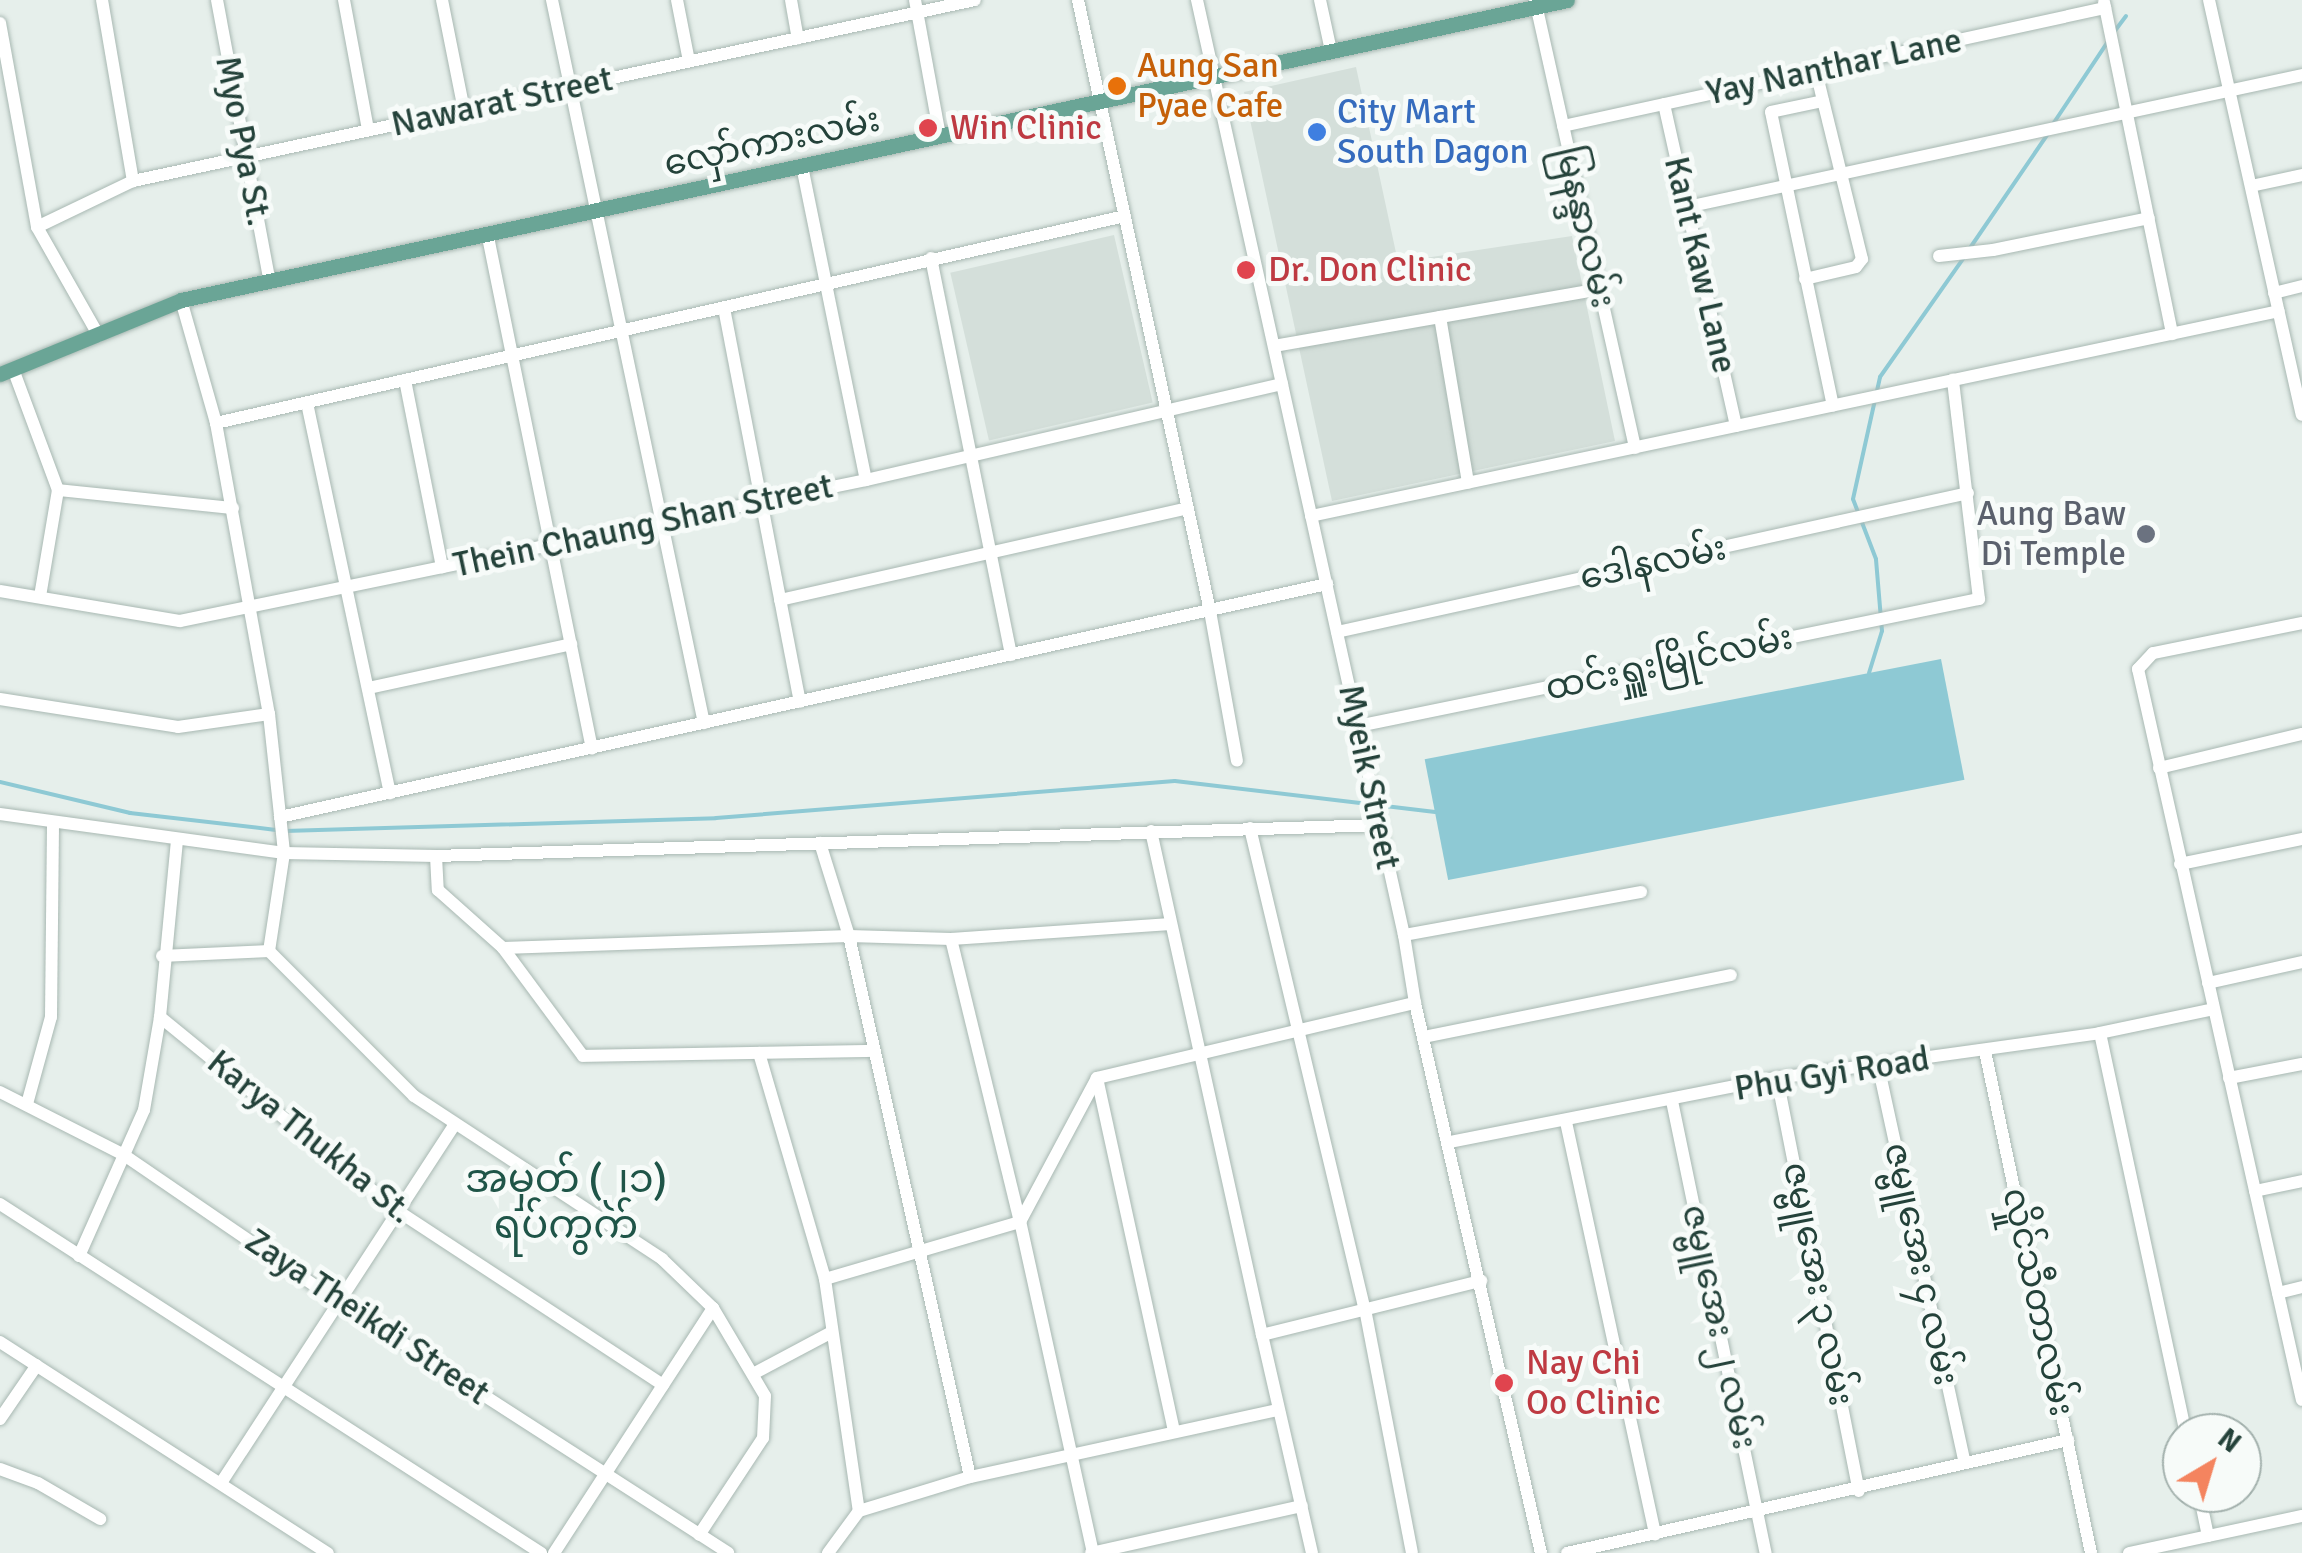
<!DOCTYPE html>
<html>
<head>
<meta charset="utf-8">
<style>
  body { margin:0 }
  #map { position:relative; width:2302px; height:1553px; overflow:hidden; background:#e6efeb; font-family:Signika,"Noto Sans Myanmar",sans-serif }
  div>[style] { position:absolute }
  .built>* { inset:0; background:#d4dfda; transform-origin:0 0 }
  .water>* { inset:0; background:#8ec9d4; transform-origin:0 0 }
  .stream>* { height:4px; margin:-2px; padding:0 2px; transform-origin:2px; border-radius:2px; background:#8ec9d4 }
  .roads { filter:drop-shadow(0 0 2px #a8b8b2) drop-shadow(0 0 2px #a8b8b2) }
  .minor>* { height:12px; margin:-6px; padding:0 6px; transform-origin:6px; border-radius:6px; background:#fff }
  .major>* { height:15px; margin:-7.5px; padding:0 7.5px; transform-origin:7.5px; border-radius:7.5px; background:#6aa596 }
  .dots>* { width:28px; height:28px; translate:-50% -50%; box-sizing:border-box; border:5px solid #f7fbf9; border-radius:50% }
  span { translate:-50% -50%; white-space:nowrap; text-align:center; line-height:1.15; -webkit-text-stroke:10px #f7fbf9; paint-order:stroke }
  .food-label { font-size:35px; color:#c56008 }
  .left { translate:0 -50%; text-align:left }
  .street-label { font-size:35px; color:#24423a }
  .shop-label { font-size:35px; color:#366cbe }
  .health-label { font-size:35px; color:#be3a42 }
  .worship-label { font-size:35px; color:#5b616d }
  .right { translate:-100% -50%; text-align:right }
  .quarter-label { font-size:40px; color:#1f5548 }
  .north { position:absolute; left:2162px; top:1413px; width:100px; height:100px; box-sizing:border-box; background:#f7fbf9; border:2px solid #a3b1ad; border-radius:50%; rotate:38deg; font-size:28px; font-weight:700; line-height:40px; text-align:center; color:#24423a }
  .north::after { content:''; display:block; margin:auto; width:35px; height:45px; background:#f4845f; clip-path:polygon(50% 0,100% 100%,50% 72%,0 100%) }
</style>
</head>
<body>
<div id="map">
  <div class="built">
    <div style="clip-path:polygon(1356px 67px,1398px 262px,1572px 236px,1615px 441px,1332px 501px,1244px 92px)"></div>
    <div style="left:1114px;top:235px;width:172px;height:168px;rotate:77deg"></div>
  </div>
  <div class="water">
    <div style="left:1941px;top:659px;width:123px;height:526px;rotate:79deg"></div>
  </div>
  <div class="stream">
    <div style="left:2114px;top:32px;width:20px;rotate:-53deg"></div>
    <div style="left:2053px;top:124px;width:101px;rotate:-56.3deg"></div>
    <div style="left:1970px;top:248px;width:140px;rotate:-55.7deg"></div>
    <div style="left:1869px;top:673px;width:44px;rotate:-72.8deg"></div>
    <div style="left:1882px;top:631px;width:72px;rotate:-94.8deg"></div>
    <div style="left:1876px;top:559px;width:64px;rotate:-111deg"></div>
    <div style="left:1853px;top:499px;width:125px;rotate:-77.5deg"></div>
    <div style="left:1880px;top:377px;width:148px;rotate:-54.9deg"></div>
    <div style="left:0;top:782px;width:134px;rotate:13.4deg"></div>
    <div style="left:130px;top:813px;width:147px;rotate:6.6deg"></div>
    <div style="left:285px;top:831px;width:431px;rotate:-1.7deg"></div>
    <div style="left:716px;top:818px;width:460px;rotate:-4.6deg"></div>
    <div style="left:1175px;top:781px;width:262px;rotate:6.8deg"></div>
  </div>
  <div class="roads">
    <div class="minor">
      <div style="left:102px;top:0;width:184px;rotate:80.3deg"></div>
      <div style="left:217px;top:0;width:287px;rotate:79.4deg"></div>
      <div style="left:344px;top:0;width:132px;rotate:79.5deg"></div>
      <div style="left:442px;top:0;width:112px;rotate:78.7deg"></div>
      <div style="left:552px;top:0;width:739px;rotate:78.13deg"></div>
      <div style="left:677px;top:0;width:62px;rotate:78.9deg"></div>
      <div style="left:791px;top:0;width:39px;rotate:80deg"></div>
      <div style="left:915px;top:0;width:138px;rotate:79.6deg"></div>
      <div style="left:1078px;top:0;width:625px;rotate:77.81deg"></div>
      <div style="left:1210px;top:611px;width:152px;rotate:79.8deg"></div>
      <div style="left:1197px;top:0;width:958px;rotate:77.52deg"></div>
      <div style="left:1404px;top:935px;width:69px;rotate:80.8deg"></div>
      <div style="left:1415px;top:1003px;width:564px;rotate:77.1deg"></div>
      <div style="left:1320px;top:0;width:52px;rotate:77.8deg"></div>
      <div style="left:1535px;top:0;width:459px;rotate:77.4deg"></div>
      <div style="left:2209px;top:0;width:425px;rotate:77.4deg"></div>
      <div style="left:2104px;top:2px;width:339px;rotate:78.4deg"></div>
      <div style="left:0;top:23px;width:207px;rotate:79.7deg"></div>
      <div style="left:37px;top:227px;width:125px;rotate:60.4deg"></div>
      <div style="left:1823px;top:101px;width:53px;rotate:168.1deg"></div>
      <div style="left:1771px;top:112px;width:300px;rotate:78.1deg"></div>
      <div style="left:1664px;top:104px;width:330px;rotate:77.4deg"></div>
      <div style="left:1563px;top:126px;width:555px;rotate:-12.28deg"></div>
      <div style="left:802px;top:166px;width:320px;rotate:78.5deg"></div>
      <div style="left:2251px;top:186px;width:52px;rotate:-12.2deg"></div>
      <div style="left:1687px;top:207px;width:629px;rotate:-12.11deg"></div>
      <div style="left:37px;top:227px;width:106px;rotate:-25.6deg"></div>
      <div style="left:133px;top:181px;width:861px;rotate:-12.13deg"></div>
      <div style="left:488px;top:237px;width:522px;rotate:78.52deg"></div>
      <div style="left:1939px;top:256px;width:54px;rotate:-6.3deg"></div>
      <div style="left:1993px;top:250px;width:159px;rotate:-11.6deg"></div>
      <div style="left:931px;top:258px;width:405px;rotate:78.6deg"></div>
      <div style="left:1805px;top:279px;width:52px;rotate:-13.2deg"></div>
      <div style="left:1856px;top:267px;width:10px;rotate:-53deg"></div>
      <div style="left:1862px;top:259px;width:193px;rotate:-103.8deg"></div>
      <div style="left:2274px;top:293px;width:29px;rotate:-14deg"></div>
      <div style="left:181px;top:300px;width:128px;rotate:74.1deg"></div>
      <div style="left:216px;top:423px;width:296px;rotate:79.7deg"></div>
      <div style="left:269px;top:714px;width:140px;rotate:83.8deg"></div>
      <div style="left:284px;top:853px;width:99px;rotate:98.7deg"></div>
      <div style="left:724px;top:308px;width:401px;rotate:79.1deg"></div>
      <div style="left:1440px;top:317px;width:168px;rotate:80.4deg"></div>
      <div style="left:1274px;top:346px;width:330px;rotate:-9.9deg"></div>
      <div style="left:13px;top:369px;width:129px;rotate:69.6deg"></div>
      <div style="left:58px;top:490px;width:108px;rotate:99.6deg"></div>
      <div style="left:405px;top:380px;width:191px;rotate:78.8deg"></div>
      <div style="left:307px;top:403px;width:399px;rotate:78deg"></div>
      <div style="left:216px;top:423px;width:932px;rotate:-12.83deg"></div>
      <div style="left:58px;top:490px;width:176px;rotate:5.9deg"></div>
      <div style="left:1311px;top:516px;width:989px;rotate:-11.96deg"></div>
      <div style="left:0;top:591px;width:182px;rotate:9.5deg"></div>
      <div style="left:180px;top:621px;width:700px;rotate:-11.61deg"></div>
      <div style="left:866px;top:480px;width:427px;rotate:-13deg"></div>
      <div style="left:780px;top:600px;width:417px;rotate:-12.7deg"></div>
      <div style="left:2302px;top:623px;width:152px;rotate:168.6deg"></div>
      <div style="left:2153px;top:653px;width:22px;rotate:133deg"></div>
      <div style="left:2138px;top:669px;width:749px;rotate:77.36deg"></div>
      <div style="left:1337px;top:632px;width:646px;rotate:-12.42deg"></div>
      <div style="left:368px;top:688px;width:208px;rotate:-12.2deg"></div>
      <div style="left:0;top:699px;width:180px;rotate:8.9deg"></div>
      <div style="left:178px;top:727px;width:92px;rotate:-8.1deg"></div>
      <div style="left:1358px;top:726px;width:634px;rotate:-11.56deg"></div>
      <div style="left:1979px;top:599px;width:221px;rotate:-96.8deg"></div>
      <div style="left:2159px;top:768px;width:147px;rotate:-13.4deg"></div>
      <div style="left:0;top:814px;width:287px;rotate:7.8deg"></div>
      <div style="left:284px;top:853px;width:152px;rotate:1.1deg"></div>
      <div style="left:436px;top:856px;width:945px;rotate:-1.88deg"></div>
      <div style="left:280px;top:817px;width:1073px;rotate:-12.55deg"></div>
      <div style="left:1250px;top:828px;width:495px;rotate:76.6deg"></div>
      <div style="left:1365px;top:1309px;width:248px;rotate:79.1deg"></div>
      <div style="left:1151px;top:831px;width:516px;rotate:77.58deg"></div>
      <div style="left:820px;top:843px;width:97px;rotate:72.7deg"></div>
      <div style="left:849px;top:936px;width:554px;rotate:77.39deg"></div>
      <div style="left:436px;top:856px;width:34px;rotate:87deg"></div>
      <div style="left:438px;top:890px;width:87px;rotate:41.7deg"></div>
      <div style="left:503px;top:948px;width:134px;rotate:53.5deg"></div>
      <div style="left:583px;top:1056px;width:291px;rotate:-1deg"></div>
      <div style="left:2180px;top:864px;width:125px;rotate:-11.6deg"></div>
      <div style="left:1404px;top:935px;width:241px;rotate:-10.3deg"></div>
      <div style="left:503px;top:948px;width:346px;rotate:-2deg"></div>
      <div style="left:849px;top:936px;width:102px;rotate:1.7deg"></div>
      <div style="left:951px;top:939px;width:220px;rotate:-3.9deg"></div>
      <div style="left:162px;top:956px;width:107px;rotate:-2.7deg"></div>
      <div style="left:269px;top:951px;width:205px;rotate:45deg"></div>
      <div style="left:414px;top:1096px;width:297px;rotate:33.3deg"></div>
      <div style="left:662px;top:1259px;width:71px;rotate:43.9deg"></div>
      <div style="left:713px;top:1308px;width:102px;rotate:59.4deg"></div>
      <div style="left:765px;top:1396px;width:42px;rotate:92.7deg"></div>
      <div style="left:763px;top:1438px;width:116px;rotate:123.4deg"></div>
      <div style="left:2208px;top:983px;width:96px;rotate:-12.6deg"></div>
      <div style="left:160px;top:1017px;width:307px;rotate:39.2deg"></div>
      <div style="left:398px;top:1211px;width:317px;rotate:33.3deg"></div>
      <div style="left:2100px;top:1033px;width:409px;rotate:77.9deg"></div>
      <div style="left:1424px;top:1037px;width:313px;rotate:-11.4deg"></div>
      <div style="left:1985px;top:1051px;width:513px;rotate:78.08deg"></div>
      <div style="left:759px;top:1053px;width:235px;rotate:73.7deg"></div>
      <div style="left:825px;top:1279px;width:234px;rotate:81.7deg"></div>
      <div style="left:1878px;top:1065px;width:407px;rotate:77.7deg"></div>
      <div style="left:1097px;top:1078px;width:362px;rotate:77.7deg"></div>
      <div style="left:1777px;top:1078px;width:421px;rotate:78.8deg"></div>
      <div style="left:2229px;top:1078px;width:74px;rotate:-10.9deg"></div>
      <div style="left:0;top:1092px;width:139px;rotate:26.9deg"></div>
      <div style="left:124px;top:1155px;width:260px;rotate:34.4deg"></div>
      <div style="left:339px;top:1302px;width:463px;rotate:32.8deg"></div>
      <div style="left:1672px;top:1101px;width:462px;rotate:78.3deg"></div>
      <div style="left:27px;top:1104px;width:90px;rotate:-74.6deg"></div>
      <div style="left:51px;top:1017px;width:195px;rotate:-89.4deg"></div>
      <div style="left:1566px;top:1122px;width:422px;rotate:77.8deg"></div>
      <div style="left:1450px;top:1142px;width:333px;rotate:-11.1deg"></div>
      <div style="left:1777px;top:1078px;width:326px;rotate:-7.9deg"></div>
      <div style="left:2100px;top:1033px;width:116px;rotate:-11.9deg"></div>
      <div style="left:2255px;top:1191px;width:48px;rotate:-12deg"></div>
      <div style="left:0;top:1204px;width:644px;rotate:32.83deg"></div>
      <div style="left:79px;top:1256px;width:160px;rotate:-66deg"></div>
      <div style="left:144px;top:1110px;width:94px;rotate:-80.2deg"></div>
      <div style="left:160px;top:1017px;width:178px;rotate:-84.5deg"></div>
      <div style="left:825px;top:1279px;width:203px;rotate:-16.3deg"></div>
      <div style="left:1020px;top:1222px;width:291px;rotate:-103.7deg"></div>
      <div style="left:2278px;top:1293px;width:25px;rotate:-14deg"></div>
      <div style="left:0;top:1342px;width:390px;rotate:32.8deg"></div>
      <div style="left:753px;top:1374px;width:89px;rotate:-28deg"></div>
      <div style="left:0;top:1419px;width:65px;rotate:-55.6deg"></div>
      <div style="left:0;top:1469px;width:40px;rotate:20.2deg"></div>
      <div style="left:38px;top:1483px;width:72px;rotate:30.1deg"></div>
      <div style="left:221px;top:1483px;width:427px;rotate:-56.9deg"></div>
      <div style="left:2199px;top:1493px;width:44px;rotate:78.2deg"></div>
      <div style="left:554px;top:1553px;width:292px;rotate:-57deg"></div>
      <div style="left:828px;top:1553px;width:52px;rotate:-53.6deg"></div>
      <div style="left:859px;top:1511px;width:116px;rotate:-17deg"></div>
      <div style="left:970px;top:1477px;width:315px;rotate:-12.3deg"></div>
      <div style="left:1091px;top:1553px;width:216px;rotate:-12.6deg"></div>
      <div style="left:1093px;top:1553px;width:339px;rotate:-102.4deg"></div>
      <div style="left:1020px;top:1222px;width:163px;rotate:-61.9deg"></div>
      <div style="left:1097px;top:1078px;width:327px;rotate:-13.3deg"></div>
      <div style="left:1312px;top:1553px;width:224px;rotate:-102.9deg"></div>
      <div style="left:1262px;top:1335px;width:226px;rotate:-13.9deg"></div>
      <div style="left:1567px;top:1553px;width:514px;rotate:-12.71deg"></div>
      <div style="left:2129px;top:1553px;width:177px;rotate:-12.1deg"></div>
    </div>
    <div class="major">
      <div style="left:0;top:374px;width:196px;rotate:-22.2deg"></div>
      <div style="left:181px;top:300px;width:1418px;rotate:-12.21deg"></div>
    </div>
  </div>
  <div class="dots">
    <div style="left:1117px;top:86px;background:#e8710a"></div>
    <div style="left:928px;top:128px;background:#e0444e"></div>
    <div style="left:1317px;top:132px;background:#3f7fe0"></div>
    <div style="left:1246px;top:270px;background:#e0444e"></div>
    <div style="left:2146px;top:534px;background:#6b7280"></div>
    <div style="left:1504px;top:1383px;background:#e0444e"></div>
  </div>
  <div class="food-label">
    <span class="left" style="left:1137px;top:86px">Aung San<br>Pyae Cafe</span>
  </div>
  <div class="street-label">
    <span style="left:1834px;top:67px;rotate:-12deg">Yay Nanthar Lane</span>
    <span style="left:502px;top:102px;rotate:-12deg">Nawarat Street</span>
    <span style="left:243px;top:141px;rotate:79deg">Myo Pya St.</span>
    <span style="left:772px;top:142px;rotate:-12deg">လှော်ကားလမ်း</span>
    <span style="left:1585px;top:227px;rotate:77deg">မြနန္ဒာလမ်း</span>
    <span style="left:1700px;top:265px;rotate:77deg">Kant Kaw Lane</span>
    <span style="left:643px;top:526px;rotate:-12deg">Thein Chaung Shan Street</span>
    <span style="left:1653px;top:563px;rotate:-12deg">ဒေါနလမ်း</span>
    <span style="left:1669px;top:663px;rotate:-12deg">ထင်းရှူးမြိုင်လမ်း</span>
    <span style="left:1369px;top:777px;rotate:78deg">Myeik Street</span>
    <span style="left:1832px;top:1074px;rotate:-9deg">Phu Gyi Road</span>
    <span style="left:310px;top:1137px;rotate:39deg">Karya Thukha St.</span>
    <span style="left:1921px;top:1264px;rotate:78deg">ဇမ္ဗူအေး ၄ လမ်း</span>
    <span style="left:1818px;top:1284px;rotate:79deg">ဇမ္ဗူအေး ၃ လမ်း</span>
    <span style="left:2038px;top:1302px;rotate:78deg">လှိုင်သီတာလမ်း</span>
    <span style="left:367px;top:1317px;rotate:34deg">Zaya Theikdi Street</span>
    <span style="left:1719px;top:1327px;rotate:78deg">ဇမ္ဗူအေး ၂ လမ်း</span>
  </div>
  <div class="shop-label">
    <span class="left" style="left:1337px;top:132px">City Mart<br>South Dagon</span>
  </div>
  <div class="health-label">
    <span class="left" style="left:950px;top:128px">Win Clinic</span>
    <span class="left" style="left:1268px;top:270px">Dr. Don Clinic</span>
    <span class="left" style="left:1526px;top:1383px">Nay Chi<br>Oo Clinic</span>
  </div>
  <div class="worship-label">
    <span class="right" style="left:2126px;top:534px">Aung Baw<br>Di Temple</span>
  </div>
  <div class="quarter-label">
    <span style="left:566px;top:1202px">အမှတ် (၂၁)<br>ရပ်ကွက်</span>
  </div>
  <div class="north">N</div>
</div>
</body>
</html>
